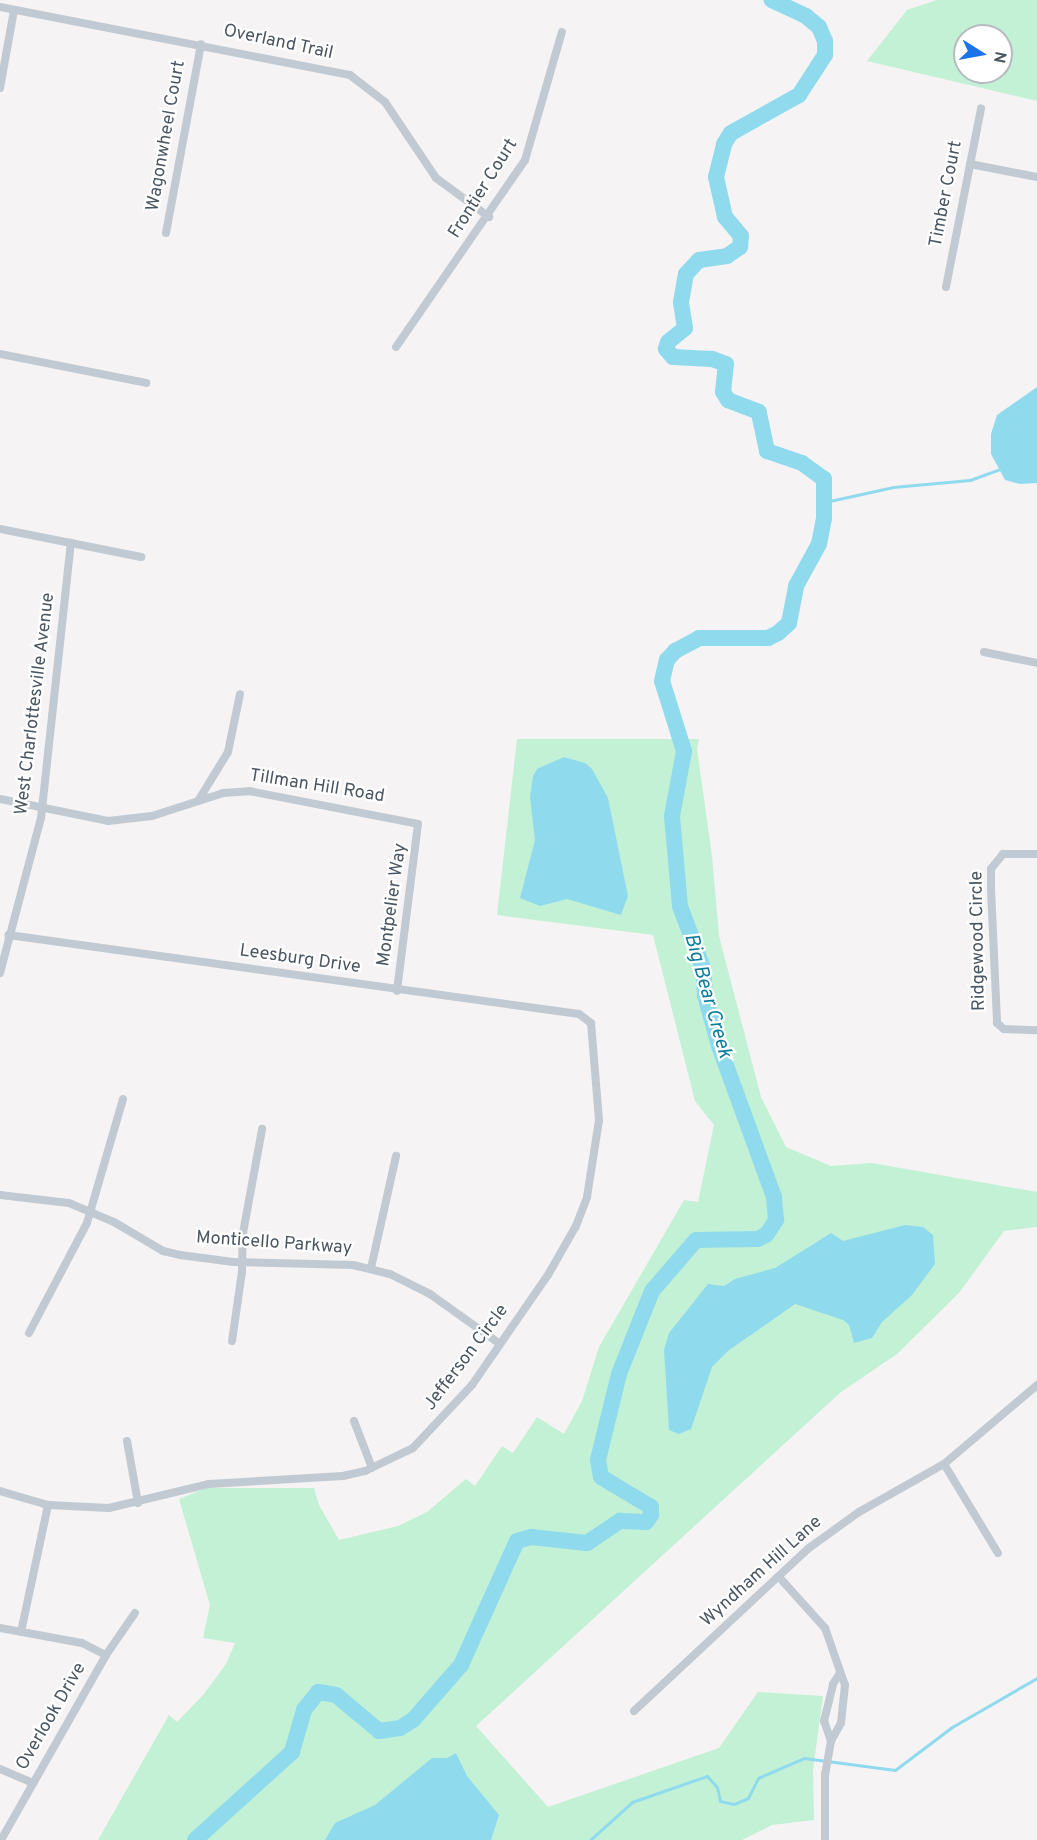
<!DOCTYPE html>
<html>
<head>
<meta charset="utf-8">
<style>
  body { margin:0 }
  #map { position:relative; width:1037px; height:1840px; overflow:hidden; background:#f5f3f3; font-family:Overpass,sans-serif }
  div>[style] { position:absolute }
  .green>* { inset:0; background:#c3f1d5 }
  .water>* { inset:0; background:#90daee }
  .stream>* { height:3px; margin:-1.5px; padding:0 1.5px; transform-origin:1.5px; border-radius:1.5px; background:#90daee }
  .river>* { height:16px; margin:-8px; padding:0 8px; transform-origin:8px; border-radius:8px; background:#90daee }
  .minor>* { height:8px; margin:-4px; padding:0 4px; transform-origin:4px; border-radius:4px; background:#c1cad2 }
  span { translate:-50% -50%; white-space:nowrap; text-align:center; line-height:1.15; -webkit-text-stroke:4.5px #fff; paint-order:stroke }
  .street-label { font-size:18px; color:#4a5661 }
  .water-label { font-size:20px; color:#0c7c9b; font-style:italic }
  .north { position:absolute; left:953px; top:24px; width:60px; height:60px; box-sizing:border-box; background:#fff; border:2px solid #b7bbc0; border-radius:50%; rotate:101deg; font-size:16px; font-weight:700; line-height:24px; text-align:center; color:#4a5661 }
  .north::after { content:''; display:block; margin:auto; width:21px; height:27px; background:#1a73e8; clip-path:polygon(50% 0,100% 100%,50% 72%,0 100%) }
</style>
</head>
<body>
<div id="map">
  <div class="green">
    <div style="clip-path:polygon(evenodd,937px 0,1037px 0,1037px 101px,867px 61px,907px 10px,937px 0,965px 36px,1001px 36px,1001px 72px,965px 72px,965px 36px)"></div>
    <div style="clip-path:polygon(517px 739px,699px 739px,697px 749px,712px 856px,719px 936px,761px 1097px,786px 1147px,831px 1166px,872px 1163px,1037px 1192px,1037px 1227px,1004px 1231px,959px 1293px,897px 1354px,841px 1392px,476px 1726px,548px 1807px,719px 1748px,758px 1692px,823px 1696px,813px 1770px,814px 1820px,772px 1825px,742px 1840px,98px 1840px,169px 1715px,177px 1722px,204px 1694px,226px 1664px,235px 1643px,203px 1638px,210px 1605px,179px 1499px,206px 1488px,314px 1488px,319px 1505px,339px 1540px,398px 1526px,427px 1512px,466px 1479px,475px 1486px,502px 1446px,513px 1453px,537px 1417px,564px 1434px,582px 1401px,599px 1347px,684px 1200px,698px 1202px,714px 1125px,695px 1101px,653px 935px,497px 915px)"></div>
  </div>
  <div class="water">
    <div style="clip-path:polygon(1037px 387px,1037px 483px,1020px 484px,1005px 480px,991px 454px,991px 434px,997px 415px)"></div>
    <div style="clip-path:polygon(564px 757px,585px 763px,592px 769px,608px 798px,628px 896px,621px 915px,567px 899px,540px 906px,520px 898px,535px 840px,530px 797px,533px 776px,537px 769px)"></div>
    <div style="clip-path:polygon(905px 1225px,923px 1227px,933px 1235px,935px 1264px,912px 1295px,882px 1322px,872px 1338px,854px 1343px,849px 1325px,843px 1320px,795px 1304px,728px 1351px,712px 1367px,691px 1429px,679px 1434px,669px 1430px,664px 1350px,669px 1333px,708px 1284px,724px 1286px,735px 1279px,775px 1268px,831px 1233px,843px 1241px)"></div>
    <div style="clip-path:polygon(456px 1753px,467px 1776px,499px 1815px,491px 1840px,325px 1840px,335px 1823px,375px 1805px,432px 1758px,447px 1758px)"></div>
  </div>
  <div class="stream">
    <div style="left:825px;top:502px;width:70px;rotate:-12.4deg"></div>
    <div style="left:893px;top:487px;width:77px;rotate:-5.2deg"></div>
    <div style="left:970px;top:480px;width:33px;rotate:-20deg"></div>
    <div style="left:590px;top:1840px;width:57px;rotate:-42.1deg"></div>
    <div style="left:632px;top:1802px;width:79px;rotate:-19.1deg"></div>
    <div style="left:707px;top:1776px;width:15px;rotate:48deg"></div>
    <div style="left:717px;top:1787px;width:14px;rotate:78deg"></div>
    <div style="left:720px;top:1801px;width:14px;rotate:12deg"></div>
    <div style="left:734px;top:1804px;width:15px;rotate:-23deg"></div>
    <div style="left:748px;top:1798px;width:22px;rotate:-63deg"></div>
    <div style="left:758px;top:1778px;width:50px;rotate:-23.5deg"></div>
    <div style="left:804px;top:1758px;width:92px;rotate:7.5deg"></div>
    <div style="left:895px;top:1770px;width:71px;rotate:-37deg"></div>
    <div style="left:952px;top:1727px;width:98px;rotate:-30deg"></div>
  </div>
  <div class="river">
    <div style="left:195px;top:1840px;width:131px;rotate:-42.2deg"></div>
    <div style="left:292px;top:1752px;width:44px;rotate:-74.1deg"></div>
    <div style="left:304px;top:1710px;width:23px;rotate:-52deg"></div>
    <div style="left:318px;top:1692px;width:18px;rotate:9deg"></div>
    <div style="left:336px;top:1695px;width:56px;rotate:39.9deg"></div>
    <div style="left:379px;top:1731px;width:21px;rotate:-8deg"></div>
    <div style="left:400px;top:1728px;width:15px;rotate:-32deg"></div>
    <div style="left:413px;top:1720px;width:73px;rotate:-48.9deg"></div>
    <div style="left:461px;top:1665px;width:136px;rotate:-65.7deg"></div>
    <div style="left:517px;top:1541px;width:15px;rotate:-16deg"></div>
    <div style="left:531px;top:1537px;width:56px;rotate:6.1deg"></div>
    <div style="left:587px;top:1543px;width:40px;rotate:-34deg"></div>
    <div style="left:620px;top:1521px;width:26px;rotate:2deg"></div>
    <div style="left:646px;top:1522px;width:9px;rotate:-54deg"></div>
    <div style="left:651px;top:1515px;width:8px;rotate:-90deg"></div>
    <div style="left:651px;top:1507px;width:58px;rotate:-149deg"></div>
    <div style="left:601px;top:1477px;width:17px;rotate:-100deg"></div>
    <div style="left:598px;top:1460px;width:89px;rotate:-76.3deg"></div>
    <div style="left:619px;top:1374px;width:89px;rotate:-68.3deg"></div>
    <div style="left:652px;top:1291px;width:67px;rotate:-49.2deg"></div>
    <div style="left:696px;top:1240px;width:62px;rotate:-0.9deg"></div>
    <div style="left:758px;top:1239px;width:10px;rotate:-29deg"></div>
    <div style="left:767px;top:1234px;width:17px;rotate:-57deg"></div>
    <div style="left:776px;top:1220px;width:23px;rotate:-95deg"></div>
    <div style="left:774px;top:1197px;width:161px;rotate:-110deg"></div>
    <div style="left:719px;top:1046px;width:53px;rotate:-105.4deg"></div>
    <div style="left:705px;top:995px;width:27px;rotate:-94deg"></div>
    <div style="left:703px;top:968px;width:66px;rotate:-110.4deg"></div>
    <div style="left:680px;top:906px;width:90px;rotate:-95.1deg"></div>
    <div style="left:672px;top:816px;width:66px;rotate:-79.5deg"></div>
    <div style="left:684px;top:751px;width:73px;rotate:-107.4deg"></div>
    <div style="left:662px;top:681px;width:22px;rotate:-77deg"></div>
    <div style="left:667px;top:660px;width:12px;rotate:-48deg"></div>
    <div style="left:675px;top:651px;width:27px;rotate:-28deg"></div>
    <div style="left:699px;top:638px;width:69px"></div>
    <div style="left:768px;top:638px;width:11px;rotate:-27deg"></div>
    <div style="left:778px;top:633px;width:15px;rotate:-42deg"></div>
    <div style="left:789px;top:623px;width:38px;rotate:-79deg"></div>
    <div style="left:796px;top:586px;width:48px;rotate:-61.3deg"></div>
    <div style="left:819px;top:544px;width:25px;rotate:-79deg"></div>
    <div style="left:824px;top:519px;width:40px;rotate:-90deg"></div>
    <div style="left:824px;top:479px;width:27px;rotate:-144deg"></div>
    <div style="left:802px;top:463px;width:37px;rotate:-161deg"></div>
    <div style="left:767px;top:451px;width:40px;rotate:-102deg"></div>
    <div style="left:759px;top:412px;width:33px;rotate:-159deg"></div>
    <div style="left:728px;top:400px;width:9px;rotate:-122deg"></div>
    <div style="left:723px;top:392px;width:28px;rotate:-84deg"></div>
    <div style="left:726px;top:364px;width:15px;rotate:-160deg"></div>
    <div style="left:712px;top:359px;width:39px;rotate:-177deg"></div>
    <div style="left:673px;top:357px;width:11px;rotate:-131deg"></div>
    <div style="left:666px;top:349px;width:7px;rotate:-74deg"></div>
    <div style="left:668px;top:342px;width:22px;rotate:-39deg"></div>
    <div style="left:685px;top:328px;width:26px;rotate:-99deg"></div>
    <div style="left:681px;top:302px;width:28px;rotate:-80deg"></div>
    <div style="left:686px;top:274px;width:19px;rotate:-47deg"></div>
    <div style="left:699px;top:260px;width:28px;rotate:-8deg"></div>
    <div style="left:727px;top:256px;width:16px;rotate:-35deg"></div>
    <div style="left:740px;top:247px;width:11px;rotate:-85deg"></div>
    <div style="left:741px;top:236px;width:25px;rotate:-130deg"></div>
    <div style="left:725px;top:217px;width:41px;rotate:-102.7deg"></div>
    <div style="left:716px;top:177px;width:34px;rotate:-76deg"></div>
    <div style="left:724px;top:144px;width:13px;rotate:-58deg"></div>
    <div style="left:731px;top:133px;width:78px;rotate:-29.2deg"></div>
    <div style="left:799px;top:95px;width:48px;rotate:-57deg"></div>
    <div style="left:825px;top:55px;width:14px;rotate:-90deg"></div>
    <div style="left:825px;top:41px;width:15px;rotate:-113deg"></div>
    <div style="left:819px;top:27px;width:17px;rotate:-140deg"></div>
    <div style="left:806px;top:16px;width:38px;rotate:-155deg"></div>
  </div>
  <div class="minor">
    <div style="left:0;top:7px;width:357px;rotate:11deg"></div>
    <div style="left:350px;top:75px;width:44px;rotate:37.6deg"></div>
    <div style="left:385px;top:102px;width:92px;rotate:56.1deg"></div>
    <div style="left:436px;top:178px;width:66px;rotate:36.3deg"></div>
    <div style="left:0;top:88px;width:79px;rotate:-79.8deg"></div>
    <div style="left:970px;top:164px;width:68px;rotate:11deg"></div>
    <div style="left:166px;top:233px;width:192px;rotate:-79.5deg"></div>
    <div style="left:946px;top:287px;width:182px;rotate:-78.9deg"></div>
    <div style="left:396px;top:347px;width:227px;rotate:-55.4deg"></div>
    <div style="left:525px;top:160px;width:133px;rotate:-73.9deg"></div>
    <div style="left:0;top:354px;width:149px;rotate:11.2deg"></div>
    <div style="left:0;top:529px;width:144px;rotate:11.2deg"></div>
    <div style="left:984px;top:652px;width:54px;rotate:11.7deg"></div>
    <div style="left:0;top:799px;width:110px;rotate:11.5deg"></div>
    <div style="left:108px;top:821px;width:44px;rotate:-6.5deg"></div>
    <div style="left:152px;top:816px;width:75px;rotate:-17.9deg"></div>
    <div style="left:223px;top:793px;width:26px;rotate:-4deg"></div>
    <div style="left:249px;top:791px;width:172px;rotate:11deg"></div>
    <div style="left:418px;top:824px;width:168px;rotate:97.2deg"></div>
    <div style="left:198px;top:801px;width:57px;rotate:-58.5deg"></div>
    <div style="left:228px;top:752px;width:59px;rotate:-78.3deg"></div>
    <div style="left:1037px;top:854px;width:34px;rotate:180deg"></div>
    <div style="left:1003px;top:854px;width:19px;rotate:129deg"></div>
    <div style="left:991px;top:869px;width:20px;rotate:90deg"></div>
    <div style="left:991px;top:889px;width:134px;rotate:87.4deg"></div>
    <div style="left:997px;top:1023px;width:9px;rotate:41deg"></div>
    <div style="left:1004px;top:1029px;width:33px;rotate:2deg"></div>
    <div style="left:0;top:973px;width:160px;rotate:-75.2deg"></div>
    <div style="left:41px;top:818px;width:277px;rotate:-83.8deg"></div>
    <div style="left:0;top:1195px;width:69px;rotate:6.6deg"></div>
    <div style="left:69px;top:1203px;width:49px;rotate:22.9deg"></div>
    <div style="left:114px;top:1222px;width:57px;rotate:30.6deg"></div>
    <div style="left:163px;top:1251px;width:17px;rotate:13deg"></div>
    <div style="left:180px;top:1255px;width:54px;rotate:7.4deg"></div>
    <div style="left:234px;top:1262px;width:119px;rotate:1.4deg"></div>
    <div style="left:353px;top:1265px;width:38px;rotate:14deg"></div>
    <div style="left:390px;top:1274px;width:45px;rotate:26.6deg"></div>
    <div style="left:430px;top:1294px;width:86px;rotate:35.5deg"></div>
    <div style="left:371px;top:1268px;width:115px;rotate:-77.4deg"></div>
    <div style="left:29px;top:1333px;width:124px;rotate:-62.2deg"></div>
    <div style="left:87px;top:1223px;width:129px;rotate:-73.8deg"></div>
    <div style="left:232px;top:1341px;width:70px;rotate:-81.8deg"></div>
    <div style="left:242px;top:1272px;width:39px;rotate:-89deg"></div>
    <div style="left:243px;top:1233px;width:106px;rotate:-79.6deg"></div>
    <div style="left:354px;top:1421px;width:50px;rotate:69deg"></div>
    <div style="left:127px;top:1441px;width:63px;rotate:79.9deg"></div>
    <div style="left:944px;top:1464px;width:104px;rotate:58.8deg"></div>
    <div style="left:0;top:1491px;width:50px;rotate:16.3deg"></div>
    <div style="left:48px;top:1505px;width:61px;rotate:2.8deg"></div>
    <div style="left:109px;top:1508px;width:103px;rotate:-13.5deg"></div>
    <div style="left:209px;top:1484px;width:134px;rotate:-3.4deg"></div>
    <div style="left:343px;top:1476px;width:23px;rotate:-13deg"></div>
    <div style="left:365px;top:1471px;width:53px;rotate:-25.6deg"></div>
    <div style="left:413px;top:1448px;width:86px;rotate:-46.9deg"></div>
    <div style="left:472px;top:1385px;width:134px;rotate:-55.4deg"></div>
    <div style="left:548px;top:1275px;width:56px;rotate:-60.3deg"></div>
    <div style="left:576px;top:1226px;width:31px;rotate:-69deg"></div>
    <div style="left:587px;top:1197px;width:78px;rotate:-81.1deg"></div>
    <div style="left:599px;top:1120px;width:97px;rotate:-94.7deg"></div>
    <div style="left:591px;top:1023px;width:15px;rotate:-143deg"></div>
    <div style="left:579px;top:1014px;width:576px;rotate:-172.12deg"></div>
    <div style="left:779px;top:1577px;width:69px;rotate:48deg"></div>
    <div style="left:825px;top:1628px;width:60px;rotate:70.7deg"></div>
    <div style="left:845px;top:1685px;width:38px;rotate:96deg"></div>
    <div style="left:841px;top:1723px;width:21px;rotate:119deg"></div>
    <div style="left:831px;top:1741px;width:34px;rotate:100deg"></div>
    <div style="left:825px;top:1774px;width:66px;rotate:90deg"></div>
    <div style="left:0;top:1628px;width:83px;rotate:10.4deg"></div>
    <div style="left:82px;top:1643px;width:27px;rotate:27deg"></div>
    <div style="left:21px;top:1632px;width:130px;rotate:-78deg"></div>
    <div style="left:634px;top:1711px;width:239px;rotate:-43deg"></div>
    <div style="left:809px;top:1548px;width:62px;rotate:-35.8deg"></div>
    <div style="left:859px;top:1512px;width:98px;rotate:-29.5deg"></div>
    <div style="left:944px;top:1464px;width:122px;rotate:-40.3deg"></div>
    <div style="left:831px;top:1741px;width:21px;rotate:-109deg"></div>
    <div style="left:824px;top:1721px;width:38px;rotate:-76deg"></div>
    <div style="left:833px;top:1684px;width:13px;rotate:-58deg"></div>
    <div style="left:0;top:1769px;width:36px;rotate:23deg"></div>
    <div style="left:1px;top:1840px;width:213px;rotate:-60.4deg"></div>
    <div style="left:106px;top:1655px;width:51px;rotate:-55.4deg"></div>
  </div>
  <div class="street-label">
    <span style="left:278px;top:43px;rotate:12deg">Overland Trail</span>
    <span style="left:167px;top:136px;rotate:-80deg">Wagonwheel Court</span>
    <span style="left:484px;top:189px;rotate:-58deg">Frontier Court</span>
    <span style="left:947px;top:194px;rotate:-79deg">Timber Court</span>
    <span style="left:36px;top:704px;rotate:-83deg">West Charlottesville Avenue</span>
    <span style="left:317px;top:787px;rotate:9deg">Tillman Hill Road</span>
    <span style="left:393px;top:905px;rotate:-82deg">Montpelier Way</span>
    <span style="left:979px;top:941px;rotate:-91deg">Ridgewood Circle</span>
    <span style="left:300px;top:960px;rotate:8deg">Leesburg Drive</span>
    <span style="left:274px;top:1244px;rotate:4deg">Monticello Parkway</span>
    <span style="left:467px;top:1358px;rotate:-53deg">Jefferson Circle</span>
    <span style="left:762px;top:1572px;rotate:-42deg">Wyndham Hill Lane</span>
    <span style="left:52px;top:1717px;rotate:-60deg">Overlook Drive</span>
  </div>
  <div class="water-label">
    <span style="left:707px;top:996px;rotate:74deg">Big Bear Creek</span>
  </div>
  <div class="north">N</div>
</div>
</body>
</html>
